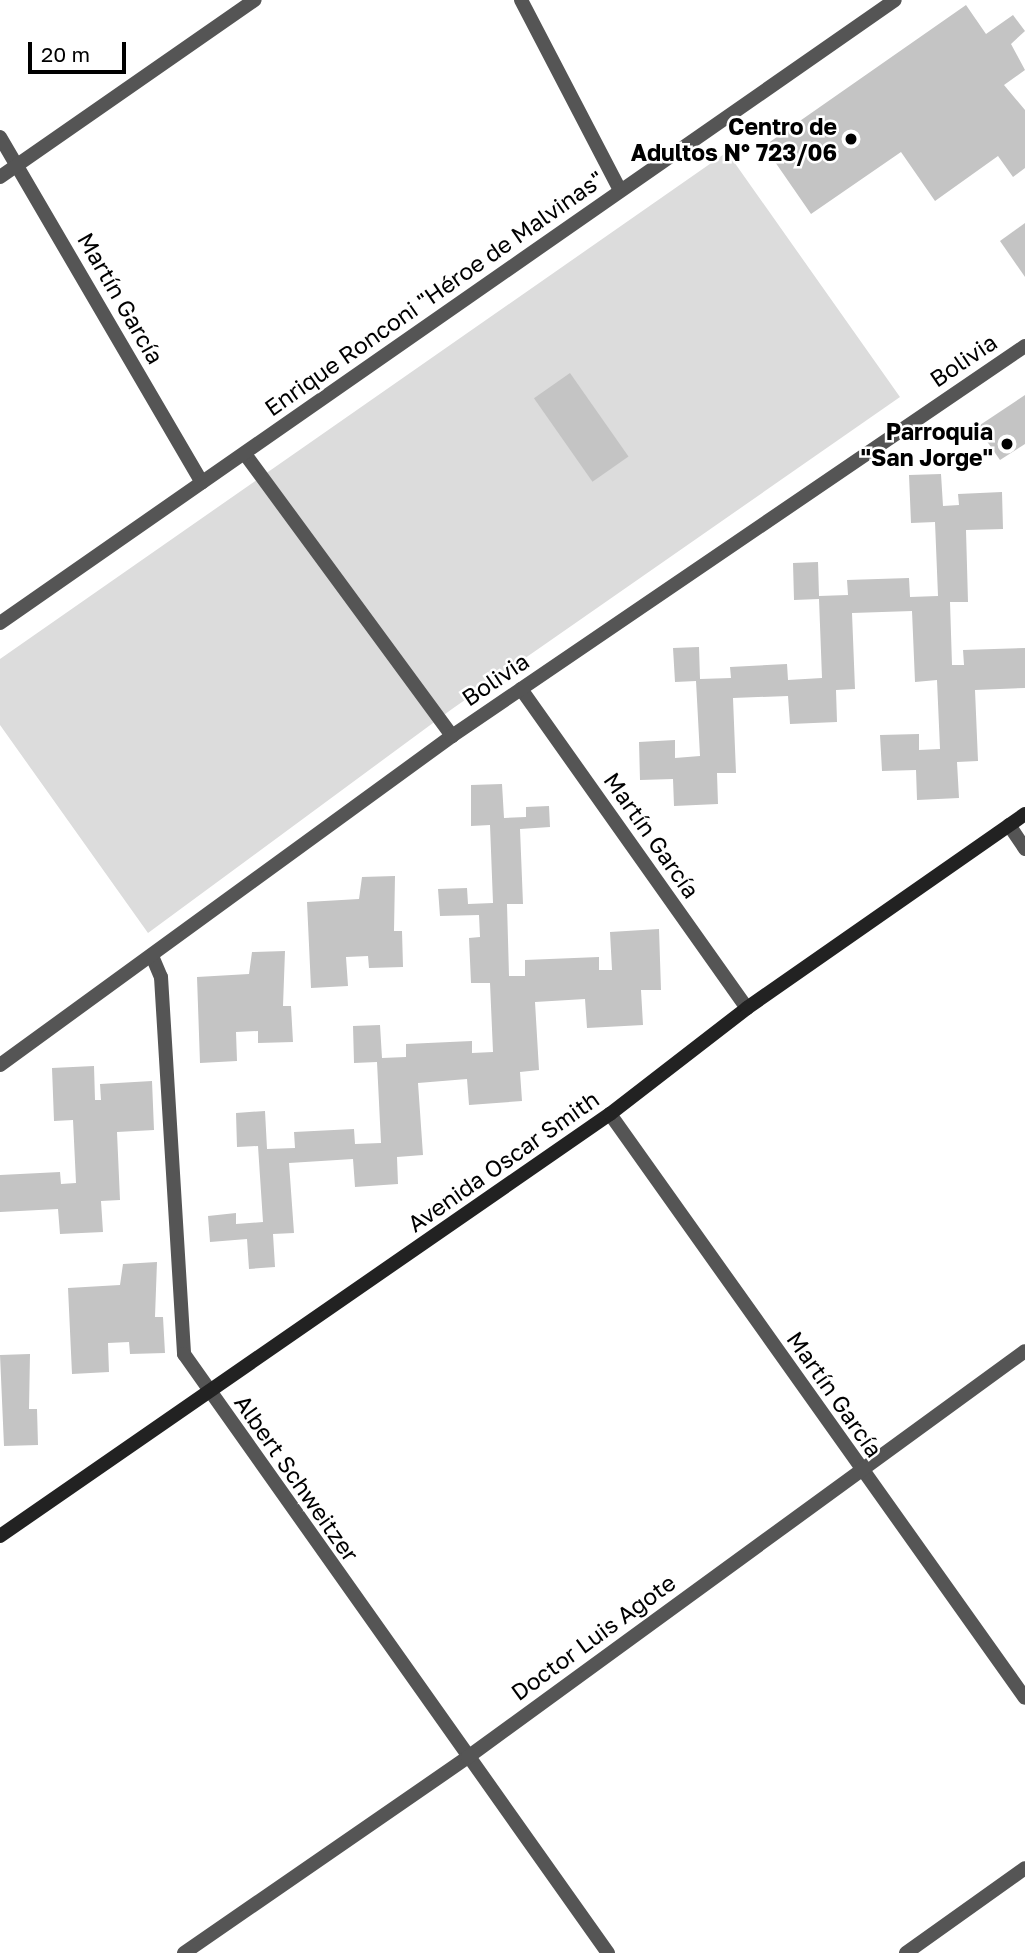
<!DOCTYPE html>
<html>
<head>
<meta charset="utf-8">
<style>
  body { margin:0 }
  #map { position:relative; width:1025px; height:1953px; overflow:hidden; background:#fff; font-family:"Golos Text",sans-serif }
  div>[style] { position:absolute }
  .green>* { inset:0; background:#dcdcdc }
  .building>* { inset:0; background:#c4c4c4; transform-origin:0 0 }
  .street>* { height:14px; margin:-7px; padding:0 7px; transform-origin:7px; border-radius:7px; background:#555 }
  .secondary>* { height:14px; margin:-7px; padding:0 7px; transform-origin:7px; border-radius:7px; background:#222 }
  .dots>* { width:19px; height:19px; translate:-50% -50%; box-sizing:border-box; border:4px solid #fff; border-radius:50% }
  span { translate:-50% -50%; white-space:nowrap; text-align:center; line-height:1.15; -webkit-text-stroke:5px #fff; paint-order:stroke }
  .poi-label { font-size:23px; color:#000; font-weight:700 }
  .right { translate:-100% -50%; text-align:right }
  .street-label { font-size:23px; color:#000 }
  .scale { position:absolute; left:28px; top:42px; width:98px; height:32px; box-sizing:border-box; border:4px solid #000; border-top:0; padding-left:9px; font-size:21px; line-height:24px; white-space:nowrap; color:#000; -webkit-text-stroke:5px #fff; paint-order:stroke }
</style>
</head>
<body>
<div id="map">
  <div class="green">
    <div style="clip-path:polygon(727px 152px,900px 397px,452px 709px,148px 933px,0 725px,0 659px)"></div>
  </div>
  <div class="building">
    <div style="clip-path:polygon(966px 5px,986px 34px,1013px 15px,1025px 31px,1011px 44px,1025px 70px,1004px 85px,1025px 110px,1025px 168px,1013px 177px,998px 156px,935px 201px,901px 152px,811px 214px,764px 146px)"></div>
    <div style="clip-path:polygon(1025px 223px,1025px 277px,1000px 241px)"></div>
    <div style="left:570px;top:373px;width:102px;height:44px;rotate:55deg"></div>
    <div style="clip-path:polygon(1025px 395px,1025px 444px,1000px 460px,977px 427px)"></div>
    <div style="clip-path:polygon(941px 474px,943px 506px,959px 505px,958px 494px,1002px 492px,1003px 529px,966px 530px,968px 602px,950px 602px,952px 665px,964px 665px,963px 650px,1025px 648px,1025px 688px,975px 690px,978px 761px,957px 762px,959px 798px,917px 800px,916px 770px,882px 771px,880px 735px,919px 734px,919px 750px,940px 749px,937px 680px,915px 682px,912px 611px,852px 613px,855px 689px,836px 690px,837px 722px,790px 724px,788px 696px,733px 698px,736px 773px,717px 773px,718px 804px,674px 806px,673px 779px,640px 780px,639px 742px,675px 740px,675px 758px,700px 756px,696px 681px,675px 682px,673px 648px,699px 647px,700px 679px,731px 678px,730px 667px,787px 664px,788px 680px,822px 678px,819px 599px,794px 600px,793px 563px,818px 562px,819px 596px,848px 595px,847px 580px,909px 578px,910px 597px,938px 596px,935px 522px,911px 523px,909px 475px)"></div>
    <div style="clip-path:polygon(502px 784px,504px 818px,526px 817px,526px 807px,549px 806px,550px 827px,520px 829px,523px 904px,507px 904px,509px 976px,525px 976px,525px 960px,599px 957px,599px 970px,612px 970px,610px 932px,659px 929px,661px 990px,641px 990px,643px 1025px,587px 1028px,585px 999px,535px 1002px,539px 1070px,520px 1072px,522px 1101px,469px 1105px,467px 1079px,418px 1083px,423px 1155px,397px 1157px,398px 1184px,355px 1187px,353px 1159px,289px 1163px,294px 1233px,273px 1234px,275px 1267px,249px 1269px,247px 1239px,210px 1242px,208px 1216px,236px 1213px,236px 1224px,263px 1222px,258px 1146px,237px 1147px,236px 1113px,265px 1111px,267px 1149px,295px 1148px,294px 1132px,354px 1129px,355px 1144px,381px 1143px,377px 1062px,354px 1063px,353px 1026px,380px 1025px,382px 1058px,406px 1057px,406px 1044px,472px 1041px,472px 1053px,493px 1052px,490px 983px,471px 983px,469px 938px,480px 937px,479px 915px,440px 916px,438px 889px,467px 888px,468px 904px,493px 903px,490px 825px,471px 826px,471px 785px)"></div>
    <div style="clip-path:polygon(395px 876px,394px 931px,402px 931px,403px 967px,369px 968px,368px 956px,346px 957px,348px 986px,311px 988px,307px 902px,359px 899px,362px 877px)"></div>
    <div style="clip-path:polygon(285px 951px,283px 1006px,291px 1006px,293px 1042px,258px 1043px,258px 1031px,236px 1032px,237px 1061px,200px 1063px,197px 977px,249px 974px,252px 952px)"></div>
    <div style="clip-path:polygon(94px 1066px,95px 1100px,101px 1100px,100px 1084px,152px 1081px,154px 1130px,117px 1132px,120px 1200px,101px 1201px,103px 1232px,60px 1234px,58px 1209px,0 1212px,0 1175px,60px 1172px,61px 1184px,76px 1183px,73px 1120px,54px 1121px,52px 1068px)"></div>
    <div style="clip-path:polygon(157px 1262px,155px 1317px,163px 1317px,165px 1353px,130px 1354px,129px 1342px,108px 1343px,109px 1372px,72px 1374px,68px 1288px,120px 1285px,123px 1264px)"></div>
    <div style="clip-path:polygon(30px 1354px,29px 1409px,37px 1409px,38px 1445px,4px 1446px,0 1355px)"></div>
  </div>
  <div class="street">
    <div style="left:521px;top:0;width:214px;rotate:62.5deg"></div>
    <div style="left:0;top:137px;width:400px;rotate:59.7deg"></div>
    <div style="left:0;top:177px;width:310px;rotate:-34.8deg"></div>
    <div style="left:245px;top:454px;width:350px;rotate:53.7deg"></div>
    <div style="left:0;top:623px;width:1090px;rotate:-34.84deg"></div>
    <div style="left:521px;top:689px;width:391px;rotate:54.7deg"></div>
    <div style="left:1009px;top:825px;width:29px;rotate:56deg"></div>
    <div style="left:152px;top:956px;width:23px;rotate:67deg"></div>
    <div style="left:161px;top:977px;width:378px;rotate:86.5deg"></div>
    <div style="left:184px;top:1354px;width:734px;rotate:54.71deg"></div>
    <div style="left:0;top:1065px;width:559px;rotate:-36.05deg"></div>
    <div style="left:452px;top:736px;width:693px;rotate:-34.24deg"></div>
    <div style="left:610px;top:1114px;width:716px;rotate:54.6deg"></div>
    <div style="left:184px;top:1953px;width:345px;rotate:-34.6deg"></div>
    <div style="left:468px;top:1757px;width:689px;rotate:-36.09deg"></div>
    <div style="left:906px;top:1953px;width:146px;rotate:-35.5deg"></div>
  </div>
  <div class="secondary">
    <div style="left:0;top:1536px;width:742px;rotate:-34.68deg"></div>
    <div style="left:610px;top:1114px;width:173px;rotate:-37.7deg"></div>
    <div style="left:747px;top:1008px;width:339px;rotate:-34.9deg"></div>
  </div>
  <div class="dots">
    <div style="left:851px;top:139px;background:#000"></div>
    <div style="left:1007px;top:444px;background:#000"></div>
  </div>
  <div class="poi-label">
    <span class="right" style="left:837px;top:139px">Centro de<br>Adultos N° 723/06</span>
    <span class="right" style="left:993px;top:444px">Parroquia<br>"San Jorge"</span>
  </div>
  <div class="street-label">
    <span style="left:434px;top:293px;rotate:-35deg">Enrique Ronconi "Héroe de Malvinas"</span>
    <span style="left:121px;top:298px;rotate:60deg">Martín García</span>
    <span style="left:963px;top:360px;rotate:-34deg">Bolivia</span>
    <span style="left:495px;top:679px;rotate:-34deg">Bolivia</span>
    <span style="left:652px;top:835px;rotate:55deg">Martín García</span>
    <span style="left:503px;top:1161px;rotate:-35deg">Avenida Oscar Smith</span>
    <span style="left:835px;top:1394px;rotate:55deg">Martín García</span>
    <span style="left:297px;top:1478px;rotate:55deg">Albert Schweitzer</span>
    <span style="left:593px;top:1637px;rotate:-36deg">Doctor Luis Agote</span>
  </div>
  <div class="scale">20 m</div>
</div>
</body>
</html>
